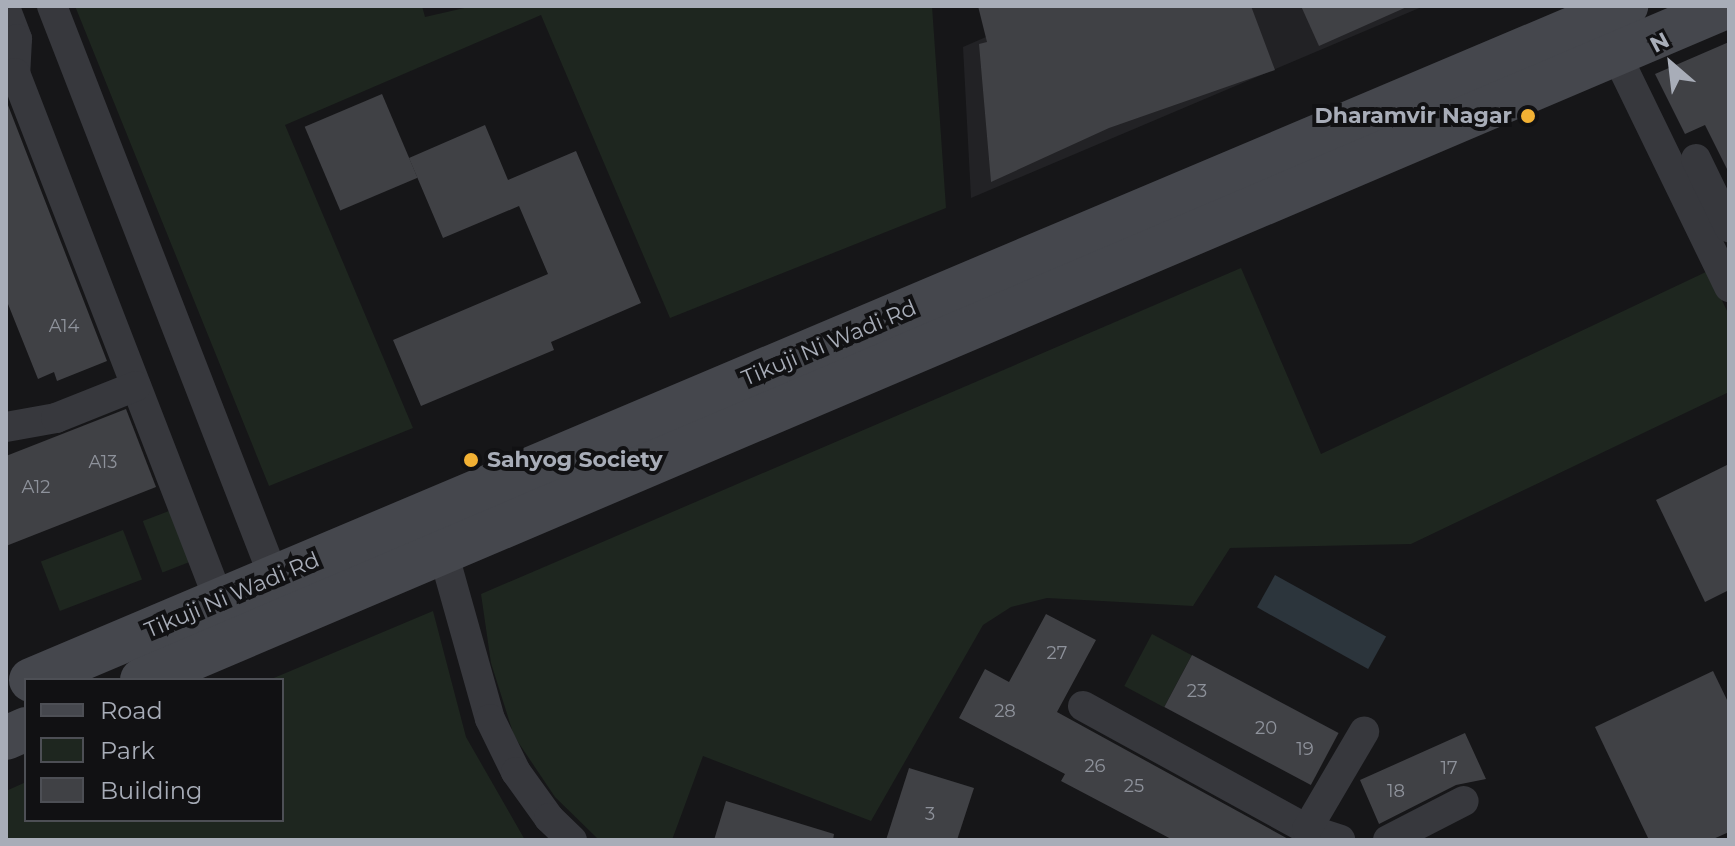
<!DOCTYPE html>
<html>
<head>
<meta charset="utf-8">
<style>
  body { margin:0 }
  #map { position:relative; width:1735px; height:846px; overflow:hidden; background:#161618; font-family:Montserrat,sans-serif }
  div>[style] { position:absolute }
  .built>* { inset:0; background:#222225 }
  .green>* { inset:0; background:#1e261f; transform-origin:0 0 }
  .water>* { inset:0; background:#2c353c; transform-origin:0 0 }
  .building>* { inset:0; background:#404145; transform-origin:0 0 }
  .minor>* { height:30px; margin:-15px; padding:0 15px; transform-origin:15px; border-radius:15px; background:#37383d }
  .secondary>* { height:44px; margin:-22px; padding:0 22px; transform-origin:22px; border-radius:22px; background:#45474d }
  .dots>* { width:22px; height:22px; translate:-50% -50%; box-sizing:border-box; border:4px solid #111113; border-radius:50% }
  span { translate:-50% -50%; white-space:nowrap; text-align:center; line-height:1.15; -webkit-text-stroke:8px #111113; paint-order:stroke }
  .number-label { font-size:18px; color:#8e929b }
  .number-label span { -webkit-text-stroke-width:0 }
  .poi-label { font-size:22px; color:#a8adb8; font-weight:700 }
  .right { translate:-100% -50%; text-align:right }
  .left { translate:0 -50%; text-align:left }
  .street-label { font-size:22px; color:#a8adb8 }
  .frame { position:absolute; inset:0; border:8px solid #a8adb8; pointer-events:none }
  .legend { position:absolute; left:24px; top:678px; width:260px; height:144px; box-sizing:border-box; background:#111113; border:2px solid #4d4f55; margin:0; padding:10px 14px; list-style:none; font-size:24px; color:#a8adb8 }
  .legend li { display:flex; align-items:center; gap:16px; height:40px }
  .legend b { width:40px; border:2px solid #4d4f55 }
  .north { position:absolute; left:1631px; top:24px; width:80px; height:80px; -webkit-text-stroke:6px #111113; paint-order:stroke; rotate:332deg; font-size:22px; font-weight:700; line-height:32px; text-align:center; color:#a8adb8 }
  .north::after { content:''; display:block; margin:auto; width:28px; height:36px; background:#a8adb8; clip-path:polygon(50% 0,100% 100%,50% 72%,0 100%) }
</style>
</head>
<body>
<div id="map">
  <div class="built">
    <div style="clip-path:polygon(1057px 6px,1424px 6px,971px 198px,963px 47px)"></div>
  </div>
  <div class="green">
    <div style="clip-path:polygon(75px 6px,422px 6px,425px 17px,473px 6px,932px 6px,946px 208px,670px 318px,541px 15px,285px 125px,413px 428px,269px 486px)"></div>
    <div style="clip-path:polygon(1241px 268px,1321px 454px,1708px 271px,1729px 315px,1729px 392px,1411px 544px,1230px 548px,1193px 606px,1047px 598px,1011px 607px,983px 625px,871px 821px,703px 756px,672px 840px,599px 840px,555px 797px,514px 736px,491px 663px,481px 594px)"></div>
    <div style="left:182px;top:506px;width:55px;height:42px;rotate:69deg"></div>
    <div style="left:123px;top:530px;width:53px;height:88px;rotate:69deg"></div>
    <div style="clip-path:polygon(433px 611px,466px 737px,525px 840px,6px 840px,6px 791px,26px 782px,26px 820px,282px 820px,282px 680px,269px 680px)"></div>
    <div style="left:1152px;top:634px;width:45px;height:59px;rotate:28deg"></div>
  </div>
  <div class="water">
    <div style="left:1275px;top:575px;width:127px;height:37px;rotate:29deg"></div>
  </div>
  <div class="building">
    <div style="clip-path:polygon(978px 6px,1251px 6px,1275px 70px,1109px 128px,991px 182px,979px 44px,987px 42px)"></div>
    <div style="clip-path:polygon(1301px 6px,1409px 6px,1319px 46px)"></div>
    <div style="clip-path:polygon(1729px 42px,1729px 173px,1705px 125px,1685px 134px,1655px 74px)"></div>
    <div style="left:382px;top:94px;width:91px;height:84px;rotate:67deg"></div>
    <div style="clip-path:polygon(6px 100px,107px 361px,57px 381px,54px 372px,38px 379px,6px 299px)"></div>
    <div style="clip-path:polygon(485px 125px,508px 180px,576px 151px,641px 303px,551px 342px,554px 350px,421px 406px,393px 340px,548px 274px,519px 206px,443px 238px,409px 158px)"></div>
    <div style="clip-path:polygon(126px 409px,156px 487px,6px 546px,6px 456px)"></div>
    <div style="clip-path:polygon(1729px 464px,1729px 590px,1705px 602px,1656px 500px)"></div>
    <div style="clip-path:polygon(1046px 614px,1096px 640px,1057px 712px,1290px 840px,1173px 840px,1061px 781px,1065px 774px,959px 718px,985px 669px,1009px 682px)"></div>
    <div style="left:1192px;top:655px;width:166px;height:59px;rotate:28deg"></div>
    <div style="clip-path:polygon(1713px 671px,1729px 704px,1729px 832px,1711px 840px,1649px 840px,1595px 727px)"></div>
    <div style="clip-path:polygon(1465px 733px,1486px 779px,1456px 785px,1379px 824px,1360px 780px)"></div>
    <div style="clip-path:polygon(909px 768px,974px 788px,957px 840px,886px 840px)"></div>
    <div style="clip-path:polygon(726px 801px,834px 834px,833px 840px,714px 840px)"></div>
  </div>
  <div class="minor">
    <div style="left:52px;top:6px;width:630px;rotate:68.77deg"></div>
    <div style="left:6px;top:10px;width:31px;rotate:69deg"></div>
    <div style="left:17px;top:39px;width:34px;rotate:93deg"></div>
    <div style="left:15px;top:73px;width:565px;rotate:68.84deg"></div>
    <div style="left:1616px;top:54px;width:259px;rotate:64.1deg"></div>
    <div style="left:1696px;top:159px;width:76px;rotate:64.1deg"></div>
    <div style="left:6px;top:427px;width:51px;rotate:-10.2deg"></div>
    <div style="left:56px;top:418px;width:86px;rotate:-21.8deg"></div>
    <div style="left:443px;top:552px;width:173px;rotate:74.3deg"></div>
    <div style="left:490px;top:719px;width:59px;rotate:63.9deg"></div>
    <div style="left:516px;top:772px;width:57px;rotate:54.3deg"></div>
    <div style="left:549px;top:818px;width:32px;rotate:44deg"></div>
    <div style="left:1083px;top:706px;width:256px;rotate:28.8deg"></div>
    <div style="left:1307px;top:829px;width:35px;rotate:18deg"></div>
    <div style="left:1307px;top:829px;width:113px;rotate:-59.6deg"></div>
    <div style="left:1388px;top:840px;width:85px;rotate:-27.2deg"></div>
  </div>
  <div class="secondary">
    <div style="left:31px;top:680px;width:1732px;rotate:-22.91deg"></div>
    <div style="left:142px;top:680px;width:1723px;rotate:-23.02deg"></div>
    <div style="left:6px;top:738px;width:22px;rotate:-24deg"></div>
  </div>
  <div class="dots">
    <div style="left:1528px;top:116px;background:#f2b134"></div>
    <div style="left:471px;top:460px;background:#f2b134"></div>
  </div>
  <div class="number-label">
    <span style="left:64px;top:326px">A14</span>
    <span style="left:103px;top:462px">A13</span>
    <span style="left:36px;top:487px">A12</span>
    <span style="left:1057px;top:653px">27</span>
    <span style="left:1197px;top:691px">23</span>
    <span style="left:1005px;top:711px">28</span>
    <span style="left:1266px;top:728px">20</span>
    <span style="left:1305px;top:749px">19</span>
    <span style="left:1095px;top:766px">26</span>
    <span style="left:1449px;top:768px">17</span>
    <span style="left:1134px;top:786px">25</span>
    <span style="left:1396px;top:791px">18</span>
    <span style="left:930px;top:814px">3</span>
  </div>
  <div class="poi-label">
    <span class="right" style="left:1512px;top:116px">Dharamvir Nagar</span>
    <span class="left" style="left:487px;top:460px">Sahyog Society</span>
  </div>
  <div class="street-label">
    <span style="left:829px;top:343px;rotate:-23deg">Tikuji Ni Wadi Rd</span>
    <span style="left:232px;top:595px;rotate:-23deg">Tikuji Ni Wadi Rd</span>
  </div>
  <div class="frame"></div>
  <ul class="legend">
  <li><b style="height:10px;background:#45474d"></b>Road</li>
  <li><b style="height:22px;background:#1e261f"></b>Park</li>
  <li><b style="height:22px;background:#404145"></b>Building</li>
  </ul>
  <div class="north">N</div>
</div>
</body>
</html>
